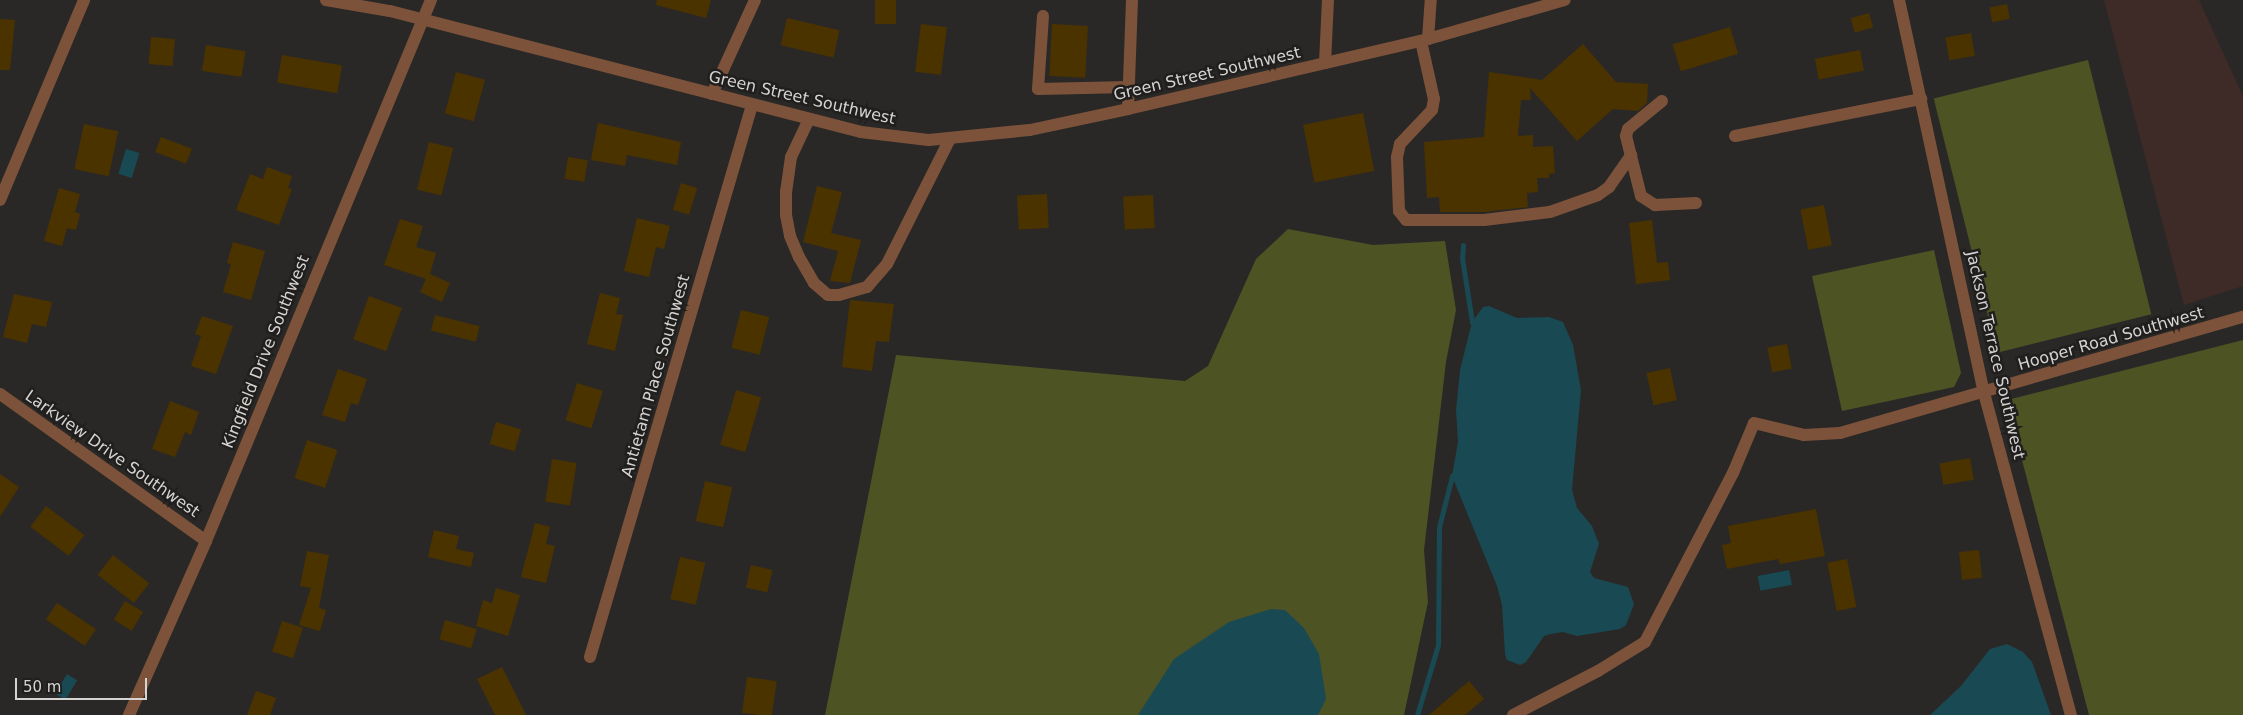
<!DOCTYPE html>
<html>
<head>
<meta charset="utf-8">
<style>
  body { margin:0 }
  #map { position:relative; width:2243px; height:715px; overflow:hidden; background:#2a2826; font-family:"DejaVu Sans",sans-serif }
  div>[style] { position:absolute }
  .industrial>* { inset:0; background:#3e2a27 }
  .green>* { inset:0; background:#4e5324; transform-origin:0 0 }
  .water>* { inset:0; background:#194952; transform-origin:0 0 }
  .stream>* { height:5px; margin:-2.5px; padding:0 2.5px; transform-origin:2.5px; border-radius:2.5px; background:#194952 }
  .building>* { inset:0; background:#4b3300; transform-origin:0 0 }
  .minor>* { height:12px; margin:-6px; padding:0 6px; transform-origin:6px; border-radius:6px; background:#7c533a }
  span { translate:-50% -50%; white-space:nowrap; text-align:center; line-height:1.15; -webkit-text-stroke:5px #201f1d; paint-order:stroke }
  .street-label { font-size:16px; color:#d5d4d3 }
  .scale { position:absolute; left:15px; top:678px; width:132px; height:22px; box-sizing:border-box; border:2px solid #d5d4d3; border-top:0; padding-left:6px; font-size:15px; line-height:18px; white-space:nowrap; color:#d5d4d3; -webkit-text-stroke:4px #201f1d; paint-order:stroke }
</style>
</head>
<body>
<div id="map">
  <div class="industrial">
    <div style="clip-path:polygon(2104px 0,2199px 0,2243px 96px,2243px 286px,2184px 305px)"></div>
  </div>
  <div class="green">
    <div style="left:2088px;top:60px;width:262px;height:159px;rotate:76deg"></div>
    <div style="clip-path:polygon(1288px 229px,1373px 245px,1445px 241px,1456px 310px,1446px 362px,1424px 550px,1428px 602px,1404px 715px,825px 715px,896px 355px,1185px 381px,1208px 366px,1256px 259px)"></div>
    <div style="clip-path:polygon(1934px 250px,1961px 373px,1954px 387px,1842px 411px,1812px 276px)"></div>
    <div style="clip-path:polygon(2243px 340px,2243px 715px,2089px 715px,2007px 403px,2011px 399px)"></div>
  </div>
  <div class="water">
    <div style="left:126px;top:149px;width:14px;height:26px;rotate:17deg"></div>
    <div style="clip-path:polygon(1489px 306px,1517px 318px,1549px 317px,1563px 322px,1573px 345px,1581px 390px,1572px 490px,1577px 508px,1592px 526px,1599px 544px,1590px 572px,1594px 578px,1628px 587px,1634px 604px,1626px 625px,1620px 629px,1577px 636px,1563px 632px,1551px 634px,1544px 636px,1526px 662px,1520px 665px,1507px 660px,1505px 654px,1502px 605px,1497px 586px,1452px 476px,1458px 442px,1456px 410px,1460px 370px,1472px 322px,1483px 307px)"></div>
    <div style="left:1789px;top:570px;width:15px;height:32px;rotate:79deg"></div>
    <div style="clip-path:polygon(1271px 609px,1285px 610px,1304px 628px,1319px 654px,1326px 699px,1318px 715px,1138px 715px,1174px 659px,1229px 622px)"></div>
    <div style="clip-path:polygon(2007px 644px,2023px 652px,2032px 662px,2051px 715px,1930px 715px,1961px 686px,1990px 649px)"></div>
    <div style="left:67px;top:674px;width:12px;height:23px;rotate:31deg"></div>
  </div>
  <div class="stream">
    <div style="left:1463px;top:245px;width:13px;rotate:94deg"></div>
    <div style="left:1462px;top:258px;width:65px;rotate:81.1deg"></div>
    <div style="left:1472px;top:322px;width:6px;rotate:9deg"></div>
    <div style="left:1417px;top:715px;width:73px;rotate:-73.3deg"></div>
    <div style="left:1438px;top:645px;width:118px;rotate:-89.5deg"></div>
    <div style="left:1439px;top:527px;width:53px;rotate:-75.7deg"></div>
    <div style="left:1452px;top:476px;width:5px"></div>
  </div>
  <div class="building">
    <div style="clip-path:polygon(657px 0,711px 0,706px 18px,656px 5px)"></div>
    <div style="left:875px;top:0;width:21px;height:24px"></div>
    <div style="left:2007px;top:4px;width:15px;height:18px;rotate:79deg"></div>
    <div style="left:1869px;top:13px;width:15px;height:19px;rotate:74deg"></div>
    <div style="left:787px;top:18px;width:54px;height:28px;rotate:13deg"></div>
    <div style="clip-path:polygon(0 19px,15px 20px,10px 70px,0 70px)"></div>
    <div style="left:921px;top:24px;width:26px;height:48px;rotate:7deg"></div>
    <div style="left:1052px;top:24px;width:36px;height:52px;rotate:3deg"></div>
    <div style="left:1730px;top:27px;width:28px;height:60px;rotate:73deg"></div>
    <div style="left:1971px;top:33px;width:23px;height:26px;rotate:80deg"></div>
    <div style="left:151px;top:37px;width:24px;height:27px;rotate:5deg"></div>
    <div style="clip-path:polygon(1583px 44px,1616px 82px,1648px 84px,1647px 103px,1638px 111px,1613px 109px,1577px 141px,1530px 88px,1531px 100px,1521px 100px,1518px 136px,1533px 135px,1533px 147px,1553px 146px,1555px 173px,1549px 174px,1549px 178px,1537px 178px,1538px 192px,1527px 193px,1528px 207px,1484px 212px,1440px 212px,1439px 197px,1427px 198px,1424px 142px,1484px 137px,1489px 72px,1542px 80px)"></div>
    <div style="left:206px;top:45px;width:40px;height:26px;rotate:9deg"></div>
    <div style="left:1860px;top:50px;width:21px;height:46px;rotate:79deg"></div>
    <div style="left:282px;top:55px;width:61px;height:28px;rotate:10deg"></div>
    <div style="left:456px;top:72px;width:30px;height:43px;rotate:15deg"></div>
    <div style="left:1363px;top:113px;width:59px;height:61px;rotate:79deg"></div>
    <div style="clip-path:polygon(598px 123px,681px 142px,677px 165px,627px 155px,625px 166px,591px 160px)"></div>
    <div style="left:84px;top:124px;width:35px;height:46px;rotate:12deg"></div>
    <div style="left:161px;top:137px;width:33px;height:16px;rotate:21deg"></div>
    <div style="left:429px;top:142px;width:25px;height:49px;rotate:14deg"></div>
    <div style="left:568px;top:157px;width:20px;height:22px;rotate:9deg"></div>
    <div style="clip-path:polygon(267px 167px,292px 176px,288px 188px,292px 189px,279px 225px,236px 210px,250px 174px,263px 179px)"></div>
    <div style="left:681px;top:183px;width:17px;height:28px;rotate:17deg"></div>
    <div style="clip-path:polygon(817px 186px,842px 192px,831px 233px,861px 240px,850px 283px,830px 281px,838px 251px,803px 242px)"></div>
    <div style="clip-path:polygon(59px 188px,80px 194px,75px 212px,80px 214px,76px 230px,67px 228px,62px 246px,44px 241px)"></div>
    <div style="left:1047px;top:194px;width:34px;height:30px;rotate:87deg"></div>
    <div style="left:1153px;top:195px;width:33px;height:30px;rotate:87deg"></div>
    <div style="left:1824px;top:205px;width:41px;height:24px;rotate:79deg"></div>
    <div style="clip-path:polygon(637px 218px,670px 226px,664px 249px,656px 247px,649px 277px,624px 271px)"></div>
    <div style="clip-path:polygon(400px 219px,423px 226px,416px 247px,436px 253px,430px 274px,450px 283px,442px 302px,420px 292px,426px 279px,384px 265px)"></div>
    <div style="clip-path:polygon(1652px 220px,1657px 263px,1668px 262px,1670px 280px,1636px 284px,1629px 223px)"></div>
    <div style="clip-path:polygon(233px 242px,265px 251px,251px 300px,223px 292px,231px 264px,227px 263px)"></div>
    <div style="clip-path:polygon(600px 293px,620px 298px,616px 314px,623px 315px,615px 351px,587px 344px)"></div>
    <div style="clip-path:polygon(14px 294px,52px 302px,46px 327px,32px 324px,27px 343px,3px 337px)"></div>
    <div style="left:369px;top:296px;width:35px;height:46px;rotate:20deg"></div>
    <div style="clip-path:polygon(850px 300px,894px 304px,889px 342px,876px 341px,872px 371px,842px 367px)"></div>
    <div style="left:741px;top:310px;width:29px;height:39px;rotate:14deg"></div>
    <div style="left:435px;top:315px;width:46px;height:16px;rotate:14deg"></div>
    <div style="clip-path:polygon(202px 316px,233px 326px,216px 374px,191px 366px,201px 336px,195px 334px)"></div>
    <div style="left:1787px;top:344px;width:25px;height:20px;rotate:79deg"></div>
    <div style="left:1670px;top:368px;width:33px;height:24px;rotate:78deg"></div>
    <div style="clip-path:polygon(338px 369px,367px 379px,358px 405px,351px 403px,345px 422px,322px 415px)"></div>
    <div style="left:577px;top:383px;width:27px;height:39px;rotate:17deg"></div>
    <div style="left:736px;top:390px;width:26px;height:57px;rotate:16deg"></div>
    <div style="clip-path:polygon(170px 401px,199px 412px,191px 435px,185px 432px,175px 457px,152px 449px)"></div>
    <div style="left:496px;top:422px;width:26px;height:23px;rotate:16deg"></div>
    <div style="left:307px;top:440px;width:32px;height:40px;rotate:18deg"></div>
    <div style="left:1970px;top:458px;width:22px;height:31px;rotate:80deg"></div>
    <div style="left:552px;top:459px;width:25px;height:43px;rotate:9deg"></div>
    <div style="clip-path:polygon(0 474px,19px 487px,0 517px)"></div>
    <div style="left:705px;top:481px;width:28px;height:41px;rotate:13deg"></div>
    <div style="left:46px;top:506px;width:48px;height:26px;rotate:37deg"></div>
    <div style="clip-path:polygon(1816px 509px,1825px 556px,1780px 564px,1778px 559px,1727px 569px,1722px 545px,1731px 543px,1728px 526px)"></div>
    <div style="clip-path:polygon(535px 523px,550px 527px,546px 544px,555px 546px,546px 583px,521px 577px)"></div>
    <div style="clip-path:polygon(434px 530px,459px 536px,456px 549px,474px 553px,471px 567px,428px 557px)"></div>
    <div style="left:1979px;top:550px;width:28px;height:20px;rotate:84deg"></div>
    <div style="clip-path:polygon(307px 551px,329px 555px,319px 608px,326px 610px,320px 631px,299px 625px,311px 588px,300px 586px)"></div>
    <div style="left:113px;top:555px;width:46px;height:25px;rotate:38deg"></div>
    <div style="left:680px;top:557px;width:26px;height:43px;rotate:13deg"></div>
    <div style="left:1847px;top:559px;width:49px;height:20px;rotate:79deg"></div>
    <div style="left:751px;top:565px;width:22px;height:23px;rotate:13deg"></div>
    <div style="clip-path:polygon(496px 588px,520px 595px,508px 636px,476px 626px,483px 600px,492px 603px)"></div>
    <div style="left:125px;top:601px;width:21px;height:22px;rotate:31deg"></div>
    <div style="left:57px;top:603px;width:47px;height:20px;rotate:34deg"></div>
    <div style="left:445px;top:620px;width:33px;height:20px;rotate:16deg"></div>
    <div style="left:282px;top:621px;width:22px;height:32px;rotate:18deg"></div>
    <div style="clip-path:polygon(502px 667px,526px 715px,495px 715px,477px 679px)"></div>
    <div style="left:747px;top:677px;width:30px;height:36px;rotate:8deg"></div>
    <div style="clip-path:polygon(1469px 681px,1484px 699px,1465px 715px,1429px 715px)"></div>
    <div style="clip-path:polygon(256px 691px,276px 698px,270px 715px,247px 715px)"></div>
  </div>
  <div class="minor">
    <div style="left:326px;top:0;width:65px;rotate:9.8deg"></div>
    <div style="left:390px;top:11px;width:486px;rotate:14.4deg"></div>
    <div style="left:861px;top:132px;width:68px;rotate:6.7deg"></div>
    <div style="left:929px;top:140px;width:101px;rotate:-5.7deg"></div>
    <div style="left:1030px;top:130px;width:100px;rotate:-12.1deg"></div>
    <div style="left:1128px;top:109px;width:308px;rotate:-13.1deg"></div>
    <div style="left:1428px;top:39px;width:142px;rotate:-15.9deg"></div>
    <div style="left:1899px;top:0;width:402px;rotate:77.8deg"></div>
    <div style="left:1984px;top:393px;width:334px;rotate:74.9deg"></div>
    <div style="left:1043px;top:16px;width:73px;rotate:93.9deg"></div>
    <div style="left:1038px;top:89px;width:91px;rotate:-1.3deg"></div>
    <div style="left:1428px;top:39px;width:39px;rotate:-86deg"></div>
    <div style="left:1421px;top:41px;width:59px;rotate:77.4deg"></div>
    <div style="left:1434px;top:99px;width:11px;rotate:100deg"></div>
    <div style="left:1432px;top:110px;width:47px;rotate:133.3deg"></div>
    <div style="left:1400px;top:144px;width:13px;rotate:103deg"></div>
    <div style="left:1397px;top:157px;width:54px;rotate:87.9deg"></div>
    <div style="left:1399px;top:211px;width:11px;rotate:52deg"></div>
    <div style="left:1406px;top:220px;width:78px"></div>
    <div style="left:1484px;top:220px;width:66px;rotate:-6.9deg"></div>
    <div style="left:1550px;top:212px;width:51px;rotate:-19.5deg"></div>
    <div style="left:1598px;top:195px;width:14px;rotate:-36deg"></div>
    <div style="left:1609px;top:187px;width:39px;rotate:-55deg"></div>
    <div style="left:1325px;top:63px;width:63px;rotate:-87.3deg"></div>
    <div style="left:712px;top:94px;width:103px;rotate:-65.4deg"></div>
    <div style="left:1662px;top:101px;width:44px;rotate:140.5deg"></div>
    <div style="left:1628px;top:129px;width:7px;rotate:106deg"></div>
    <div style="left:1626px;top:136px;width:62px;rotate:76deg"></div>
    <div style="left:1641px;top:196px;width:17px;rotate:33deg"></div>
    <div style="left:1655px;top:205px;width:41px;rotate:-2.8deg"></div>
    <div style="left:1128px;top:109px;width:109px;rotate:-87.9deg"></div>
    <div style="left:809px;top:119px;width:42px;rotate:115.3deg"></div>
    <div style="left:791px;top:157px;width:34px;rotate:98deg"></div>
    <div style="left:786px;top:191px;width:24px;rotate:90deg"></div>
    <div style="left:786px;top:215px;width:21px;rotate:79deg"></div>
    <div style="left:790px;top:236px;width:23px;rotate:67deg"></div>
    <div style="left:799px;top:257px;width:30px;rotate:60deg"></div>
    <div style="left:814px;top:283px;width:18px;rotate:41deg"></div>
    <div style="left:828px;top:295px;width:11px"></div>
    <div style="left:839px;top:295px;width:29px;rotate:-16deg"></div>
    <div style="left:867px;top:287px;width:30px;rotate:-49deg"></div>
    <div style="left:887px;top:264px;width:140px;rotate:-63.3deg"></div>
    <div style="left:1735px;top:136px;width:190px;rotate:-11.3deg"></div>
    <div style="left:0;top:200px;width:217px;rotate:-67.2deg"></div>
    <div style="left:0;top:394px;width:253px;rotate:35.5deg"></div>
    <div style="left:590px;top:657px;width:575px;rotate:-73.64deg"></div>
    <div style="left:129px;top:715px;width:190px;rotate:-66.1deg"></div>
    <div style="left:206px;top:541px;width:586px;rotate:-67.42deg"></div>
    <div style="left:1513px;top:715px;width:96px;rotate:-27.4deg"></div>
    <div style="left:1598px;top:671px;width:55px;rotate:-31.7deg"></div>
    <div style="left:1645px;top:642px;width:191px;rotate:-62.5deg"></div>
    <div style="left:1733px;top:473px;width:54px;rotate:-67.2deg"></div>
    <div style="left:1754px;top:423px;width:51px;rotate:13.5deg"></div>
    <div style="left:1804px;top:435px;width:36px;rotate:-3deg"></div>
    <div style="left:1840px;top:433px;width:419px;rotate:-16.1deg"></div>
  </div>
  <div class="street-label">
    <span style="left:1207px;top:74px;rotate:-13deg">Green Street Southwest</span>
    <span style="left:802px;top:98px;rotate:13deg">Green Street Southwest</span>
    <span style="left:2111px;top:339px;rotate:-16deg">Hooper Road Southwest</span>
    <span style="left:266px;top:352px;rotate:-68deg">Kingfield Drive Southwest</span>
    <span style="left:1995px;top:355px;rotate:77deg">Jackson Terrace Southwest</span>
    <span style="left:656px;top:376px;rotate:-74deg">Antietam Place Southwest</span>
    <span style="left:112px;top:454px;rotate:35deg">Larkview Drive Southwest</span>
  </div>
  <div class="scale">50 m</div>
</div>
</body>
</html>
